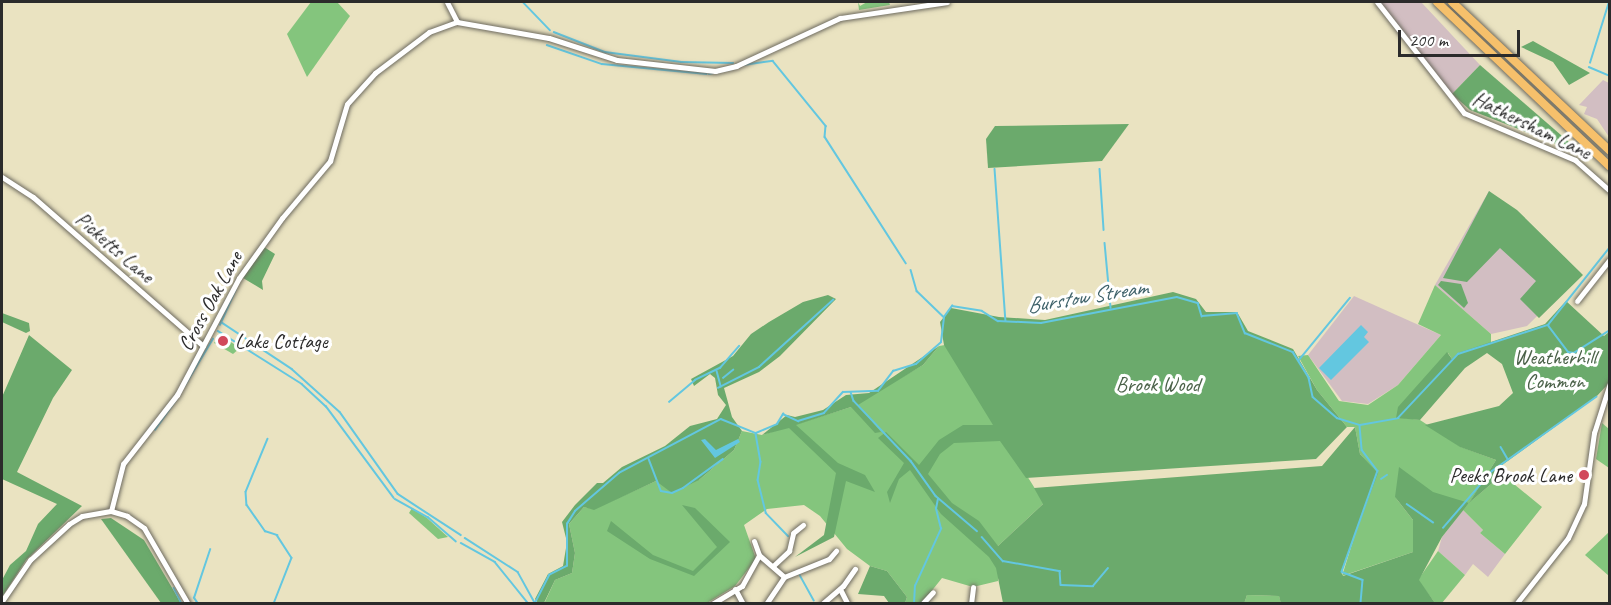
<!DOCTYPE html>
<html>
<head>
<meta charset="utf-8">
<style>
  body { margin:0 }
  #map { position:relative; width:1611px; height:605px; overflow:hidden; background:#eae3c1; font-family:Caveat,sans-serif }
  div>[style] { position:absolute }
  .industrial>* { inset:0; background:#d2bec2 }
  .green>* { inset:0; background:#84c57d }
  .forest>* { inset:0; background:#6baa6c }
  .water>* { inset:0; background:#63c7e0 }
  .stream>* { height:1.5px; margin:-0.75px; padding:0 0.75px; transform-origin:0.75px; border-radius:0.75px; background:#63c7e0 }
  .roads { filter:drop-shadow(0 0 2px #6e6b60) drop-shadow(0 0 2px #6e6b60) }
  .minor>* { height:5px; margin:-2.5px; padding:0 2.5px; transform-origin:2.5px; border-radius:2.5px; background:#fff }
  .highway>* { height:8px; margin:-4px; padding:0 4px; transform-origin:4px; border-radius:4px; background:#f6c06b }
  .dots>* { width:16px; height:16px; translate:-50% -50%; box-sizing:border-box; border:3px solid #fff; border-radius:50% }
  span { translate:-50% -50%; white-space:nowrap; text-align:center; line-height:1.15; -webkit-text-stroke:6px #fff; paint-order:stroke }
  .street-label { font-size:21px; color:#2b2b2b }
  .poi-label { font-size:21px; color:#2b2b2b }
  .left { translate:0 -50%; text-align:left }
  .right { translate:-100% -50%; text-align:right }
  .park-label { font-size:21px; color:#4a6148 }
  .water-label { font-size:22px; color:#3f626a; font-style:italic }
  .frame { position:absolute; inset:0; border:3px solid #2b2b2b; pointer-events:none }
  .scale { position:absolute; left:1398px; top:30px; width:122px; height:27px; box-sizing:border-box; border:3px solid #2b2b2b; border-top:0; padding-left:8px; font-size:18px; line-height:21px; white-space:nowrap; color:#2b2b2b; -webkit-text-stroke:4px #fff; paint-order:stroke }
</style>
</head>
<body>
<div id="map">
  <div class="industrial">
    <div style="clip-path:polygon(1380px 2px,1421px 2px,1480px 65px,1452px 94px)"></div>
    <div style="clip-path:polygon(1603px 80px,1609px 83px,1609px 137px,1597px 119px,1584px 114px,1587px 107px,1579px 105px)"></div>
    <div style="clip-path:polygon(1489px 191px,1581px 273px,1527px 326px,1491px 334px,1435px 285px)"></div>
    <div style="clip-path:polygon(1354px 296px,1441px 335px,1398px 385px,1368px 404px,1342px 401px,1308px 355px)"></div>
    <div style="clip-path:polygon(1463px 510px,1483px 530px,1480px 533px,1505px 554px,1488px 577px,1473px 564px,1465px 575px,1438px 551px,1442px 537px)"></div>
  </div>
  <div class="green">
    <div style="clip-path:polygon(311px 2px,337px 2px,350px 16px,307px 77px,287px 34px)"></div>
    <div style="clip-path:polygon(858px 2px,860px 6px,867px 2px,889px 2px,890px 5px,859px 10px)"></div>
    <div style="clip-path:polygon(1435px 285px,1491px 334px,1491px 344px,1452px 359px,1448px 353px,1397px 417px,1420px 420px,1461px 447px,1496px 460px,1470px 502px,1497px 479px,1509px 480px,1542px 507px,1505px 554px,1480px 533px,1483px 530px,1463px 510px,1469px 503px,1414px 514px,1395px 497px,1413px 520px,1413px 552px,1342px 576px,1375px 471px,1360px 454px,1355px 427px,1347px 427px,1317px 390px,1298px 356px,1308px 355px,1339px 401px,1368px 405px,1398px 385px,1441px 335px,1418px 324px)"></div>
    <div style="clip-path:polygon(220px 335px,240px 348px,233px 354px,214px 343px)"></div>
    <div style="clip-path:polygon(945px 345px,1044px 503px,998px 546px,998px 581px,973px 587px,942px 578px,922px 603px,905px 603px,907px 597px,887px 571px,870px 566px,847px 549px,820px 516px,804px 505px,767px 509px,744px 525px,756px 559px,735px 586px,707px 603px,544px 604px,555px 580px,572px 573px,575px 553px,569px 524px,584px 507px,594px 509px,656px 481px,699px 480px,734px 450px,742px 431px,762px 435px,851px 407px,923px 365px,939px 346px)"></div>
    <div style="clip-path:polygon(1602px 423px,1609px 429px,1609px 468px,1596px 459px)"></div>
    <div style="clip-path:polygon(412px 508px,427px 518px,448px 537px,438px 539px,409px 513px)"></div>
    <div style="clip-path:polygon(1609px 532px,1609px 576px,1585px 555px)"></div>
    <div style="clip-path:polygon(1438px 551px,1465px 575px,1442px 603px,1435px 603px,1418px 580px)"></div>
    <div style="clip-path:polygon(1247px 595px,1279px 596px,1281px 603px,1244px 604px)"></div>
  </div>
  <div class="forest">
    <div style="clip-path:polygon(1533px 41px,1590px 73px,1569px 85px,1553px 62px,1521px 47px)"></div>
    <div style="clip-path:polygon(1480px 65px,1584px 155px,1470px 110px,1452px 94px)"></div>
    <div style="clip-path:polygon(1129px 124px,1102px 161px,988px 168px,986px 139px,995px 126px)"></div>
    <div style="clip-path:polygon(1489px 191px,1517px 210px,1583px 275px,1539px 318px,1520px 299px,1536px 281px,1500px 248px,1467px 282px,1443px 278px)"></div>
    <div style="clip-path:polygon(264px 247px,275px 254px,262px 281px,263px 290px,243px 278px)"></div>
    <div style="clip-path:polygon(1441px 281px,1461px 284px,1468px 303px,1464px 308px,1438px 285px)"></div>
    <div style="clip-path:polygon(1173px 292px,1196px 299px,1206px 312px,1237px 312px,1248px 331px,1293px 349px,1317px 390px,1347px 427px,1316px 459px,1026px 478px,1000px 441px,954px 443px,940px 454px,928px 474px,952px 503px,979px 521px,998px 546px,1043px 504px,1034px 488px,1322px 466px,1355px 427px,1360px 454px,1378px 473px,1341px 572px,1343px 576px,1413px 552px,1413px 520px,1395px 497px,1399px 467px,1433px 492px,1469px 503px,1496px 460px,1460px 447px,1425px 425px,1499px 406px,1513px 393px,1502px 364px,1487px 353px,1465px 368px,1420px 420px,1396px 418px,1398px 407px,1447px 352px,1452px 359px,1458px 353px,1545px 324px,1566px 301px,1604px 336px,1609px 332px,1609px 383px,1596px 397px,1498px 468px,1509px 480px,1497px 479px,1469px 503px,1442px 537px,1419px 580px,1435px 603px,1281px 604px,1279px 596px,1247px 595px,1244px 604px,1003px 603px,996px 568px,989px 557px,941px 514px,910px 470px,899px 479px,890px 503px,887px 492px,904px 463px,878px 438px,886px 432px,919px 465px,939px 440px,963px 425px,993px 425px,944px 345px,940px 322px,951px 308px,999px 317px,1045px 320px)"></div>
    <div style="clip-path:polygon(828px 295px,836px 299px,780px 356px,759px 372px,724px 388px,732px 417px,742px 431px,734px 450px,699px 480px,672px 493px,656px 481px,594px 510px,584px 507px,569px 524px,575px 553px,572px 573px,555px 580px,544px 603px,538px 603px,535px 599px,548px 574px,563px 566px,567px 542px,562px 522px,575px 505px,597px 483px,603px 483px,622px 467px,665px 446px,690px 426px,717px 419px,726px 405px,718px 395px,715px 378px,710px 374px,694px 386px,691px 379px,733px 356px,751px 334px,769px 322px,803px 302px)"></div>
    <div style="clip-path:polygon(2px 313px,29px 323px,30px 331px,26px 333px,2px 322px)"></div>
    <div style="clip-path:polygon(29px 335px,72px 370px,53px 398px,17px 472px,82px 506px,26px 560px,2px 597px,2px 580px,10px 565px,26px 551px,38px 524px,57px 504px,2px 479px,2px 397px)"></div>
    <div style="clip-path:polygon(939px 346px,923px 365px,858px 405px,881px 432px,875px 433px,851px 407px,796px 425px,838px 463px,865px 475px,875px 492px,846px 481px,834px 537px,795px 557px,824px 535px,836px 473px,789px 428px,762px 435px,787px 415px,795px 417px,823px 410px,846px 395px,869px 393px)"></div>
    <div style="clip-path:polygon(682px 505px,695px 508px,730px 542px,694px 576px,650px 559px,607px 531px,611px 521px,653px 555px,693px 571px,717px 547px)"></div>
    <div style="clip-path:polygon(111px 518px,144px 540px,181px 603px,161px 603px,101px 519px)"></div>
    <div style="clip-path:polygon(870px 566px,887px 571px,907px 597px,905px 603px,889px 603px,884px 596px,858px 594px)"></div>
  </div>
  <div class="water">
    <div style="clip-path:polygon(1361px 325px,1368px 332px,1364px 337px,1369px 342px,1331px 380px,1319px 368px)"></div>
    <div style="clip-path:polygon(705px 439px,716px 450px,738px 439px,740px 442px,715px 458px,701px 440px)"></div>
  </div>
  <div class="stream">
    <div style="left:523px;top:2px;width:39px;rotate:46deg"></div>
    <div style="left:554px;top:32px;width:55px;rotate:21.4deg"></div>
    <div style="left:605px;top:52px;width:77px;rotate:7.5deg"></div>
    <div style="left:681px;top:62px;width:52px;rotate:1.1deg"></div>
    <div style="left:547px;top:45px;width:58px;rotate:19.1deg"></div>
    <div style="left:602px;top:64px;width:105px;rotate:5.4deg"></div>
    <div style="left:1590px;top:63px;width:64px;rotate:-72.7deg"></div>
    <div style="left:743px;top:65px;width:30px;rotate:-8deg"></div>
    <div style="left:773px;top:61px;width:84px;rotate:50.8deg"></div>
    <div style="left:826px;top:126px;width:11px;rotate:95deg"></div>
    <div style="left:825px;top:137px;width:150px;rotate:57.3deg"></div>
    <div style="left:1589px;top:67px;width:23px;rotate:23deg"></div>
    <div style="left:709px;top:74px;width:25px;rotate:-12deg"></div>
    <div style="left:995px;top:169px;width:152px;rotate:85.9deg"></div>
    <div style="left:1100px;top:169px;width:61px;rotate:86.2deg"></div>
    <div style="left:1105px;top:243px;width:65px;rotate:84.7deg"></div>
    <div style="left:911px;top:270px;width:22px;rotate:74deg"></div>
    <div style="left:917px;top:291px;width:37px;rotate:44deg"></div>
    <div style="left:221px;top:322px;width:85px;rotate:33.5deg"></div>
    <div style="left:292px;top:369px;width:64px;rotate:41.9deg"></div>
    <div style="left:340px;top:412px;width:100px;rotate:54.7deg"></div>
    <div style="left:398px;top:494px;width:75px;rotate:33.1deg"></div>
    <div style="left:220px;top:325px;width:39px;rotate:-66deg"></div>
    <div style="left:1548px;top:325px;width:34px;rotate:53deg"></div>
    <div style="left:1568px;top:352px;width:6px;rotate:9deg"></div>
    <div style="left:1574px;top:353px;width:43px;rotate:-32.6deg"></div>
    <div style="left:218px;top:331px;width:99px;rotate:32.2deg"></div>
    <div style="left:302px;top:384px;width:33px;rotate:43deg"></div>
    <div style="left:326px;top:406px;width:114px;rotate:53.5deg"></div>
    <div style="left:1299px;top:360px;width:80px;rotate:-50.6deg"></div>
    <div style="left:717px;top:371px;width:16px;rotate:75deg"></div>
    <div style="left:723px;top:378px;width:13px;rotate:-39deg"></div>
    <div style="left:184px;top:387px;width:56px;rotate:-58.9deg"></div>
    <div style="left:718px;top:388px;width:46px;rotate:-27.1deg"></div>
    <div style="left:759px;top:367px;width:100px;rotate:-42.2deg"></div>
    <div style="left:851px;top:392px;width:9px;rotate:72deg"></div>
    <div style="left:854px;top:401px;width:83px;rotate:46.5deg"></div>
    <div style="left:911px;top:461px;width:43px;rotate:54.5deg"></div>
    <div style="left:936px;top:496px;width:54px;rotate:40.5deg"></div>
    <div style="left:669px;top:402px;width:34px;rotate:-40deg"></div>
    <div style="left:695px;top:380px;width:28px;rotate:-26deg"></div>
    <div style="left:720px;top:368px;width:29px;rotate:-49deg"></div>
    <div style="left:1360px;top:426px;width:24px;rotate:85deg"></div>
    <div style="left:1362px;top:450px;width:26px;rotate:53deg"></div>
    <div style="left:1378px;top:471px;width:107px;rotate:109.6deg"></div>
    <div style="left:1342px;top:572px;width:22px;rotate:21deg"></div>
    <div style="left:1363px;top:580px;width:24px;rotate:95deg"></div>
    <div style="left:155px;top:430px;width:38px;rotate:-55deg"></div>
    <div style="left:756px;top:434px;width:28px;rotate:80deg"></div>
    <div style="left:761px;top:462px;width:18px;rotate:99deg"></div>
    <div style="left:758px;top:480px;width:34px;rotate:76deg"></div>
    <div style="left:766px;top:513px;width:32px;rotate:46deg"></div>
    <div style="left:268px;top:439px;width:57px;rotate:112.5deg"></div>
    <div style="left:246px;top:492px;width:13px;rotate:86deg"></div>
    <div style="left:247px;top:505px;width:32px;rotate:55deg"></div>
    <div style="left:265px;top:531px;width:13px;rotate:18deg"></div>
    <div style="left:277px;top:535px;width:27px;rotate:57deg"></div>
    <div style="left:292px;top:558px;width:49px;rotate:111.4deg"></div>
    <div style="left:1501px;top:447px;width:14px;rotate:60deg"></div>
    <div style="left:649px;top:459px;width:34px;rotate:69deg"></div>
    <div style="left:1381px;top:479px;width:7px;rotate:-34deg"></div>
    <div style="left:661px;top:491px;width:11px;rotate:10deg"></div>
    <div style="left:672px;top:493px;width:12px;rotate:-24deg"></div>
    <div style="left:683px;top:488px;width:49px;rotate:-35.9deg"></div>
    <div style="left:395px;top:499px;width:38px;rotate:29deg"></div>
    <div style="left:428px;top:517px;width:37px;rotate:41deg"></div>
    <div style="left:1407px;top:504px;width:32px;rotate:35deg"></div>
    <div style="left:1443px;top:528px;width:75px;rotate:-49.3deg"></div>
    <div style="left:1492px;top:471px;width:128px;rotate:-35.4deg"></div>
    <div style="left:982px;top:537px;width:32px;rotate:49deg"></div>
    <div style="left:1003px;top:561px;width:58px;rotate:10deg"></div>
    <div style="left:1060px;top:571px;width:14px;rotate:86deg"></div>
    <div style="left:1061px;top:585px;width:32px;rotate:2deg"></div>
    <div style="left:1093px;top:586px;width:23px;rotate:-50deg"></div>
    <div style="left:465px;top:538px;width:63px;rotate:32.7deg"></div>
    <div style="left:518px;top:572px;width:35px;rotate:61deg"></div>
    <div style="left:461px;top:543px;width:39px;rotate:29deg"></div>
    <div style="left:495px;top:562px;width:54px;rotate:51deg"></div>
    <div style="left:800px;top:575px;width:29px;rotate:61deg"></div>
    <div style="left:174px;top:588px;width:18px;rotate:63deg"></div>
    <div style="left:535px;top:603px;width:31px;rotate:-63deg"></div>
    <div style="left:549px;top:575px;width:20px;rotate:-27deg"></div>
    <div style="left:567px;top:566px;width:42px;rotate:-90deg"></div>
    <div style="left:567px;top:524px;width:15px;rotate:-58deg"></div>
    <div style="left:575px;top:511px;width:58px;rotate:-40.8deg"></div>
    <div style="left:619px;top:473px;width:115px;rotate:-27.9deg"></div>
    <div style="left:721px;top:419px;width:38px;rotate:22deg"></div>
    <div style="left:756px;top:433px;width:23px;rotate:-23deg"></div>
    <div style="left:777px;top:424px;width:12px;rotate:-59deg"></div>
    <div style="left:783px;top:414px;width:17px;rotate:25deg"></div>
    <div style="left:798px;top:421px;width:27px;rotate:-17deg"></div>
    <div style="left:824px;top:413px;width:28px;rotate:-48deg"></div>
    <div style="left:843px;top:392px;width:35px;rotate:-2deg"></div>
    <div style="left:878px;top:391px;width:25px;rotate:-53deg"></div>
    <div style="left:893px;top:371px;width:24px;rotate:-17deg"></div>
    <div style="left:916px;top:364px;width:33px;rotate:-41deg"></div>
    <div style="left:941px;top:342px;width:25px;rotate:-83deg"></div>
    <div style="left:944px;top:317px;width:14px;rotate:-54deg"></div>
    <div style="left:952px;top:306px;width:30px;rotate:9deg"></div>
    <div style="left:982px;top:311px;width:19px;rotate:32deg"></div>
    <div style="left:998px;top:321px;width:43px;rotate:2.7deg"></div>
    <div style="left:1041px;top:323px;width:138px;rotate:-10.8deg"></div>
    <div style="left:1177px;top:297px;width:22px;rotate:16deg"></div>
    <div style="left:1198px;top:303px;width:14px;rotate:73deg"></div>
    <div style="left:1202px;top:316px;width:35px;rotate:-5deg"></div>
    <div style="left:1237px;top:313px;width:22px;rotate:68deg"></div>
    <div style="left:1245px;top:333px;width:52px;rotate:21.6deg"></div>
    <div style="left:1293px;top:352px;width:31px;rotate:58deg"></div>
    <div style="left:1309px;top:378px;width:19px;rotate:78deg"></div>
    <div style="left:1313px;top:397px;width:32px;rotate:41deg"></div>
    <div style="left:1337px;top:418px;width:24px;rotate:17deg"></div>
    <div style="left:1360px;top:425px;width:39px;rotate:-10deg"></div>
    <div style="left:1398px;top:418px;width:88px;rotate:-46.8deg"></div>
    <div style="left:1458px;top:354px;width:95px;rotate:-17.9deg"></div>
    <div style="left:1548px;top:325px;width:100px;rotate:-51.5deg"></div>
    <div style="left:198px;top:604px;width:7px;rotate:-124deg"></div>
    <div style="left:194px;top:598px;width:51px;rotate:-71.6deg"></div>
    <div style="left:914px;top:604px;width:18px;rotate:-87deg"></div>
    <div style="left:915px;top:586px;width:63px;rotate:-65.5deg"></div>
    <div style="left:941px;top:529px;width:21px;rotate:-104deg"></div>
    <div style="left:936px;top:509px;width:10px;rotate:-79deg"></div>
  </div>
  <div class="roads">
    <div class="minor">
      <div style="left:447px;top:2px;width:22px;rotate:63deg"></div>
      <div style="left:1377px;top:2px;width:141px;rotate:51.9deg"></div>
      <div style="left:1464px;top:113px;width:121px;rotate:22.9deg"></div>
      <div style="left:1575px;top:160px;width:47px;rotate:41.5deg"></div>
      <div style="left:2px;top:177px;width:37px;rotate:33deg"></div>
      <div style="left:33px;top:197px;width:226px;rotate:41.2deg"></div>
      <div style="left:1577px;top:301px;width:53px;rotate:-51.8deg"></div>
      <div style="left:111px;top:511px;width:49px;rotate:-75.7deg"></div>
      <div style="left:123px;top:464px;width:88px;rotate:-52deg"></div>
      <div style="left:177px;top:395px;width:132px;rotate:-62.1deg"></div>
      <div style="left:239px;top:278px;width:74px;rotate:-54.4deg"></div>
      <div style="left:282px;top:218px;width:75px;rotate:-49.9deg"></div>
      <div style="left:330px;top:161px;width:59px;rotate:-73.4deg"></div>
      <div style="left:347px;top:104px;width:42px;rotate:-47.9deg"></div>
      <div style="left:375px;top:73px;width:68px;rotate:-37.2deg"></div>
      <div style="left:429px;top:32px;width:30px;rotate:-20deg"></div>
      <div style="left:457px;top:22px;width:93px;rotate:9.9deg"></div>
      <div style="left:549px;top:38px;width:71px;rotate:17.9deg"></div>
      <div style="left:617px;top:60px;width:99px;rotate:6.4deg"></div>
      <div style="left:715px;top:71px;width:22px;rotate:-13deg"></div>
      <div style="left:736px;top:66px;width:115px;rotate:-24.8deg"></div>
      <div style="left:840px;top:18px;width:108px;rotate:-8.5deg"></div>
      <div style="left:754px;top:541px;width:15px;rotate:70deg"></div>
      <div style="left:759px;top:555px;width:33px;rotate:41deg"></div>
      <div style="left:774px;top:565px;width:21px;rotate:-43deg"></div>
      <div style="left:789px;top:551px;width:18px;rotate:-77deg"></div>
      <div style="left:793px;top:533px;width:13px;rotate:-39deg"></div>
      <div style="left:735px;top:589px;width:17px;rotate:62deg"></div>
      <div style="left:840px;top:589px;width:16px;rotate:63deg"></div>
      <div style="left:2px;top:601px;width:50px;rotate:-55.7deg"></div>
      <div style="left:30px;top:560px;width:53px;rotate:-42.7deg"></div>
      <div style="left:69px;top:524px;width:15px;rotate:-32deg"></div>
      <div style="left:82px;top:516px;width:29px;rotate:-10deg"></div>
      <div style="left:111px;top:511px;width:17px;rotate:17deg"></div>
      <div style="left:127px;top:516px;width:21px;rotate:35deg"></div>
      <div style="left:144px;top:528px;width:88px;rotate:59.9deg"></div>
      <div style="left:712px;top:604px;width:35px;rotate:-31deg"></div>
      <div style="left:742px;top:586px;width:35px;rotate:-61deg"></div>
      <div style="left:766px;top:604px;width:32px;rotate:-56deg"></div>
      <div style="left:784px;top:577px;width:48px;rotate:-21.8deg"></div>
      <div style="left:829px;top:559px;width:11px;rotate:-49deg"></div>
      <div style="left:822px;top:604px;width:28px;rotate:-41deg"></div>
      <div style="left:843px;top:586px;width:21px;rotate:-55deg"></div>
      <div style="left:922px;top:604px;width:16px;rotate:-47deg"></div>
      <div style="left:971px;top:604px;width:17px;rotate:-83deg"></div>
      <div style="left:1516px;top:604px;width:84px;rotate:-51.8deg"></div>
      <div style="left:1568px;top:538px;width:38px;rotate:-65deg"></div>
      <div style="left:1584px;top:504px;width:72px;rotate:-82deg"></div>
      <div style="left:1594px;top:433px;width:52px;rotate:-72.3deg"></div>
    </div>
    <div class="highway">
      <div style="left:1437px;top:2px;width:239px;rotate:43.6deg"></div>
      <div style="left:1452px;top:2px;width:217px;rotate:43.3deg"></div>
    </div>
  </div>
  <div class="dots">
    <div style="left:223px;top:341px;background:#d1495b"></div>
    <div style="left:1584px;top:475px;background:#d1495b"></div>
  </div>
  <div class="street-label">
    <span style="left:1532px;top:125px;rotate:26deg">Hathersham Lane</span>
    <span style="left:115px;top:247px;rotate:41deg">Picketts Lane</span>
    <span style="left:210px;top:301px;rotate:-61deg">Cross Oak Lane</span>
  </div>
  <div class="poi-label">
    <span class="left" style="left:235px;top:341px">Lake Cottage</span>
    <span class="right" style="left:1572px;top:475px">Peeks Brook Lane</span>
  </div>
  <div class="park-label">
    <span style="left:1555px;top:369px">Weatherhill<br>Common</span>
    <span style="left:1158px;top:384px">Brook Wood</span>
  </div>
  <div class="water-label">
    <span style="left:1087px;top:297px;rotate:-9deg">Burstow Stream</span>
  </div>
  <div class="frame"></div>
  <div class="scale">200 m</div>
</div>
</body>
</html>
